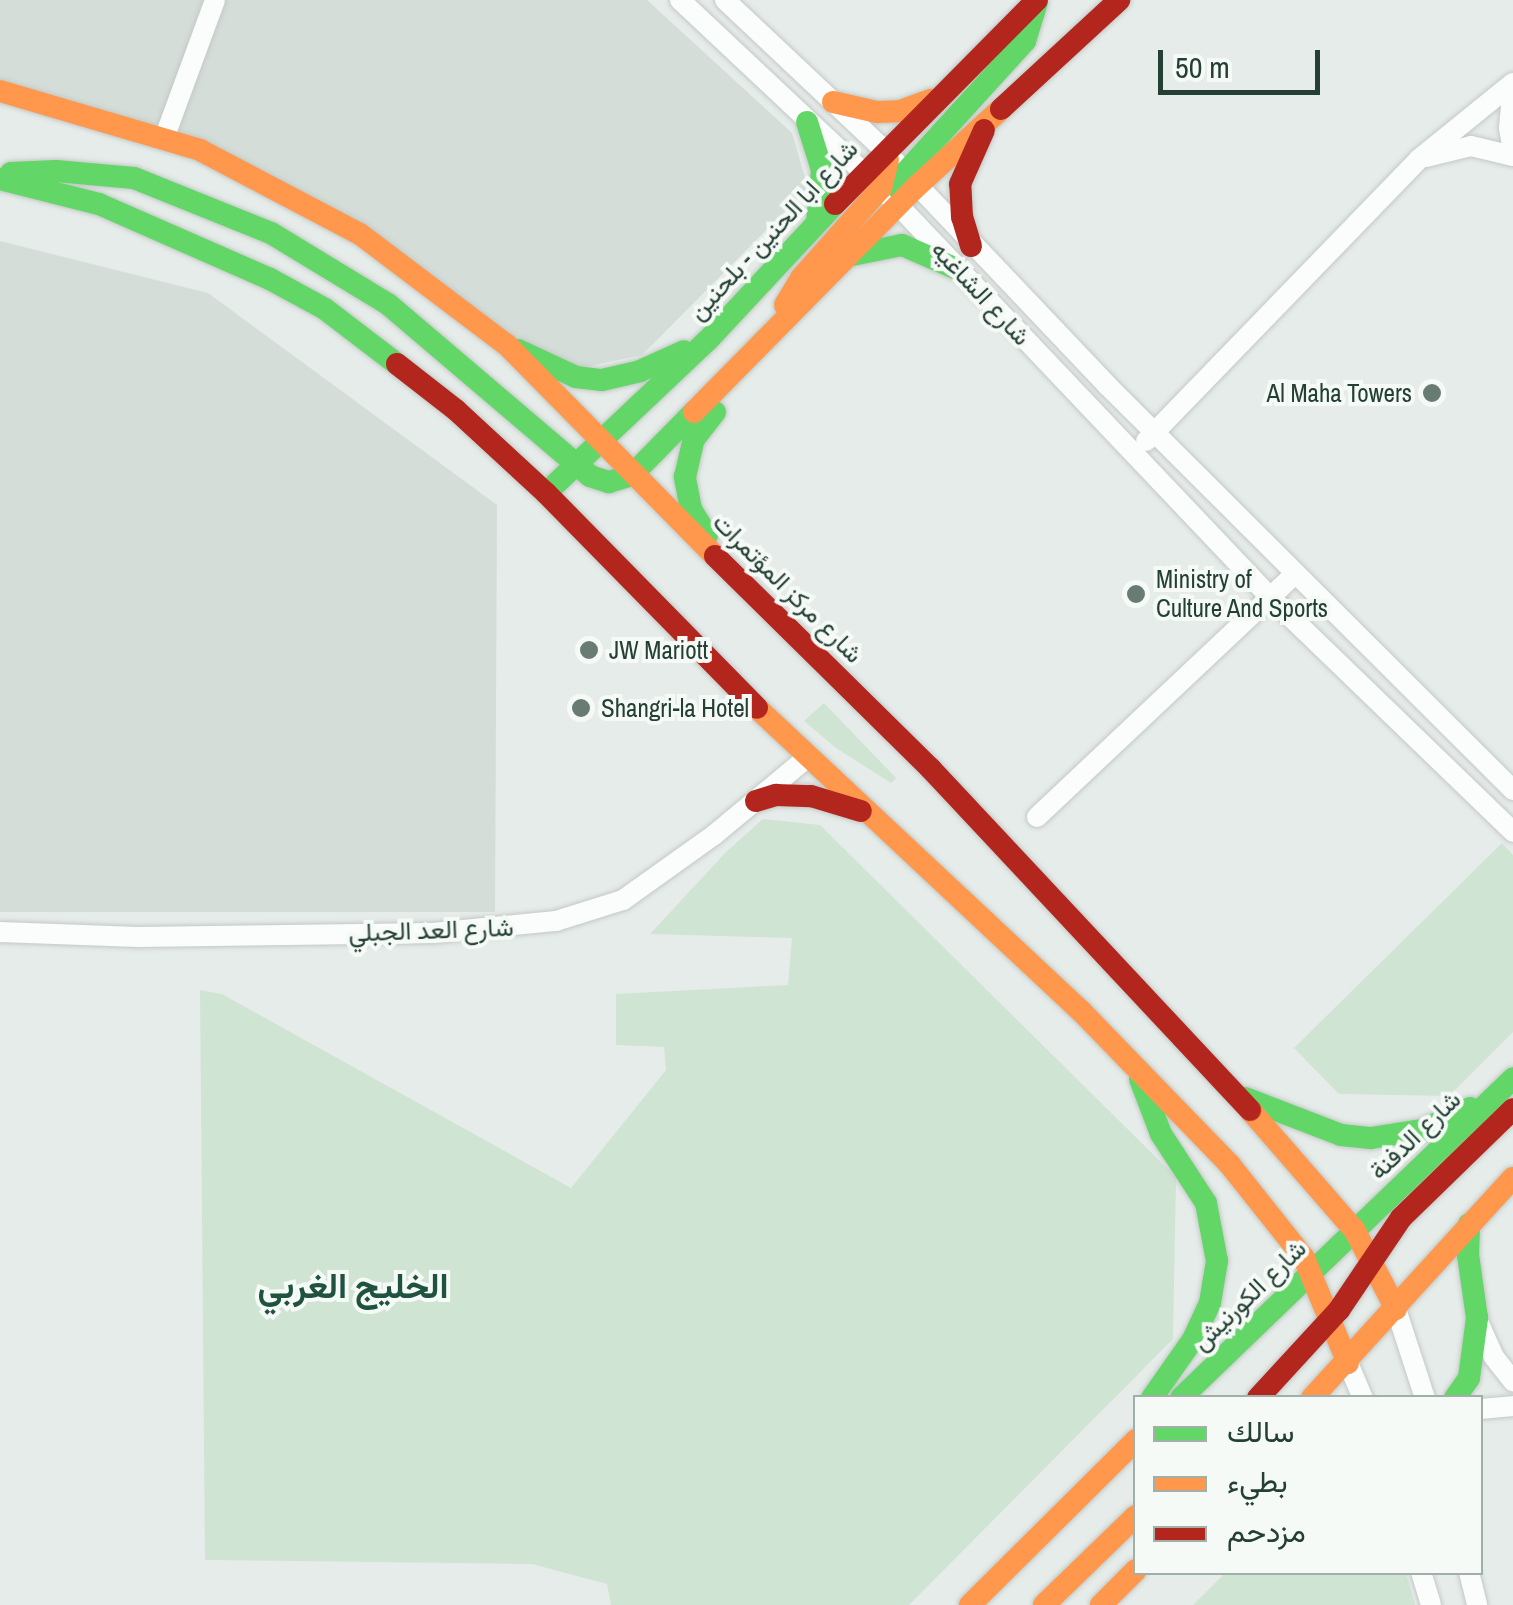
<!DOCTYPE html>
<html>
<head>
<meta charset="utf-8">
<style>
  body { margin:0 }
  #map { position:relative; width:1513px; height:1605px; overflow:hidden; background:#e6ece9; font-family:"Archivo Narrow",Vazirmatn,sans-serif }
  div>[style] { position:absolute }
  .built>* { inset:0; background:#d4ddd8 }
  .green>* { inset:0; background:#d0e4d4 }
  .roads { filter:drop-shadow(0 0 2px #c3c9c6) drop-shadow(0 0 2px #c3c9c6) }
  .street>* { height:20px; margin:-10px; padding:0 10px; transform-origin:10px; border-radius:10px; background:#fbfcfc }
  .fast>* { height:22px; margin:-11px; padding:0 11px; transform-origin:11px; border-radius:11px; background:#63d668 }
  .slow>* { height:22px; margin:-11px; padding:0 11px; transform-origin:11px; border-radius:11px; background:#ff974d }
  .jam>* { height:22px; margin:-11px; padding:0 11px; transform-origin:11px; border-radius:11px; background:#b3261e }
  .dots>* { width:28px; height:28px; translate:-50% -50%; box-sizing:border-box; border:5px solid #f5faf7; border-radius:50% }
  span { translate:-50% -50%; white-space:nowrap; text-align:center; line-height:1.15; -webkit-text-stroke:8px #f5faf7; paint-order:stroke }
  .street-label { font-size:25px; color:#243f34 }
  .poi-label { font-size:25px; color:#243f34 }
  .right { translate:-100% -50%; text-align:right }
  .left { translate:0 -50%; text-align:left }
  .district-label { font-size:35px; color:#1f523f; font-weight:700 }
  .legend { position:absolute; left:1133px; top:1395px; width:350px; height:180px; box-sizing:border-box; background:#f5faf7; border:2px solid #a1afa9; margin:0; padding:12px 18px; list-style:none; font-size:30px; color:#243f34 }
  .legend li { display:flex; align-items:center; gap:20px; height:50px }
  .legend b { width:50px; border:2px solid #a1afa9 }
  .scale { position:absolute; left:1158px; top:50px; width:162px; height:45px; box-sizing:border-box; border:5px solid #243f34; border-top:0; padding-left:12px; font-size:30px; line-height:35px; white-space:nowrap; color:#243f34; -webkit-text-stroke:8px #f5faf7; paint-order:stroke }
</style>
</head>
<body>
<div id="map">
  <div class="built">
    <div style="clip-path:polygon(0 0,647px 0,792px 133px,808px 188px,642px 355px,570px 370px,179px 140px,0 82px)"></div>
    <div style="clip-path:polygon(0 241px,208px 293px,497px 505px,495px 912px,0 912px)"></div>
  </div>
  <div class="green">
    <div style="clip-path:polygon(824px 703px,896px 778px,891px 783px,836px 748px,804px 721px)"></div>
    <div style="clip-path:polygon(763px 819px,820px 825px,1176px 1177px,1173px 1339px,909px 1605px,611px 1605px,607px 1584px,532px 1564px,205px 1560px,200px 990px,222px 994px,571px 1188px,666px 1070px,664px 1047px,616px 1045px,616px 994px,788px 985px,792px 938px,650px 934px,727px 851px)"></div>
    <div style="clip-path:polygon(1502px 843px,1513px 855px,1513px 1032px,1449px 1096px,1339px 1094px,1294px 1048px)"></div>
    <div style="clip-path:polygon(1225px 1573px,1406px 1573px,1415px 1605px,1193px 1605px)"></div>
  </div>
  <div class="roads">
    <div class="street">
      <div style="left:680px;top:0;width:299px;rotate:43.2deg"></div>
      <div style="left:898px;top:205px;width:542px;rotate:46.5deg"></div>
      <div style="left:1271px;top:598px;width:337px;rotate:44deg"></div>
      <div style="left:725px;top:0;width:220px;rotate:43.3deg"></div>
      <div style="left:885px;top:151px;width:325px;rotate:46.5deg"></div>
      <div style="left:1109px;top:387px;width:571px;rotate:44.93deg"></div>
      <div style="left:1513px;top:84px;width:44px;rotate:95.2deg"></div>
      <div style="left:1509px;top:128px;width:22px;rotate:80deg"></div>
      <div style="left:165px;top:136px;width:145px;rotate:-69.8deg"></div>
      <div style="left:1426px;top:157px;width:46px;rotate:-13.7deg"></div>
      <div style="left:1471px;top:146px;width:43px;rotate:13.4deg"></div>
      <div style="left:1146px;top:441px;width:392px;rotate:-45.9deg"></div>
      <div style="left:1419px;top:159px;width:121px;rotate:-39deg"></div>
      <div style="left:1037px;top:817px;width:354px;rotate:-43.3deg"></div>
      <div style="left:0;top:932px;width:138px;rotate:2.1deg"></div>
      <div style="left:138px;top:937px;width:295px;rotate:-0.8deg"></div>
      <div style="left:433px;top:933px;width:124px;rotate:-5.6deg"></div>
      <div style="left:556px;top:921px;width:70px;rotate:-17.4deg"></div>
      <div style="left:623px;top:900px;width:112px;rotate:-35.5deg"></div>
      <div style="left:714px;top:835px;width:124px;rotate:-39.7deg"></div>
      <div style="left:1396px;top:1309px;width:94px;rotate:72deg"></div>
      <div style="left:1477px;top:1319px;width:42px;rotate:65.9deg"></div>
      <div style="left:1494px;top:1357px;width:31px;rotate:52deg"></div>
      <div style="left:1348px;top:1363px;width:38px;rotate:67deg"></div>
      <div style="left:1480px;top:1409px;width:33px;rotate:-5deg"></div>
      <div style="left:1421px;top:1572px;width:34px;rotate:73deg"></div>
      <div style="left:1469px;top:1572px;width:34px;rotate:76deg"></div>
    </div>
    <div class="fast">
      <div style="left:807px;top:122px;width:50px;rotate:72.6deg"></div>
      <div style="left:822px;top:170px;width:52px;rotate:95.5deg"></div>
      <div style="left:11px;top:173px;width:45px;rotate:-2.5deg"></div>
      <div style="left:56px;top:171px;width:78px;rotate:5.1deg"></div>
      <div style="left:134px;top:178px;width:148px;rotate:21.9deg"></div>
      <div style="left:271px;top:233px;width:137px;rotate:31.3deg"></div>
      <div style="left:388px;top:304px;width:265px;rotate:40.4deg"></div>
      <div style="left:590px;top:476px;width:20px;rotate:18deg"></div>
      <div style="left:609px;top:482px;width:24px;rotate:-17deg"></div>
      <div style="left:632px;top:475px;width:88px;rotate:-45.5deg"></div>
      <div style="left:0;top:179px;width:102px;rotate:14.2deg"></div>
      <div style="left:99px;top:204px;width:187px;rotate:23.7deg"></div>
      <div style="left:270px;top:279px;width:63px;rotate:28.6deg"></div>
      <div style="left:325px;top:309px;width:91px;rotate:37.4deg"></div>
      <div style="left:898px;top:188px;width:15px;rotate:-67deg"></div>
      <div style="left:904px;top:174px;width:180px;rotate:-47.7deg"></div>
      <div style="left:1025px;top:41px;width:41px;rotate:-72.9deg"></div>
      <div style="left:852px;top:255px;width:51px;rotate:-11.3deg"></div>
      <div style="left:902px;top:245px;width:60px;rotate:23.6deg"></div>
      <div style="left:518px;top:350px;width:64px;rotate:25deg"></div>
      <div style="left:576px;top:377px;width:26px;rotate:7deg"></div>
      <div style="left:602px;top:380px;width:39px;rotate:-13deg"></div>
      <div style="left:640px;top:371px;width:48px;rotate:-24.4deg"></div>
      <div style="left:546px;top:493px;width:223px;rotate:-43.4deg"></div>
      <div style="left:708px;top:340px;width:186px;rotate:-47deg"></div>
      <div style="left:707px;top:535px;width:31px;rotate:-122deg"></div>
      <div style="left:691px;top:509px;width:33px;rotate:-101deg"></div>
      <div style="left:685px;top:477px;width:39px;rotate:-77deg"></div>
      <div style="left:694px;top:439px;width:34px;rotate:-52deg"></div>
      <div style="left:1140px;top:1079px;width:59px;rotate:69.1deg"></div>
      <div style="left:1161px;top:1134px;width:82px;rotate:56.9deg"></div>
      <div style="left:1206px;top:1203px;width:59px;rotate:79.3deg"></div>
      <div style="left:1217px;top:1261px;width:43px;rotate:99.5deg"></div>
      <div style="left:1210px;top:1303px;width:38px;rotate:115deg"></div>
      <div style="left:1194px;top:1338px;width:73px;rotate:125deg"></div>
      <div style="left:1245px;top:1098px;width:103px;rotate:21.1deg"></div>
      <div style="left:1341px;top:1135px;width:30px;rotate:6deg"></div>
      <div style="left:1371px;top:1138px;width:52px;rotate:-8.9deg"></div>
      <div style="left:1422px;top:1130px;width:53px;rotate:-24.6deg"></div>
      <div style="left:1181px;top:1398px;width:461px;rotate:-43.9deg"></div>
      <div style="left:1455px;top:1398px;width:24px;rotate:-55deg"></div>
      <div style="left:1469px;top:1378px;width:61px;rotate:-82.4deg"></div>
      <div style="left:1477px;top:1318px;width:64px;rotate:-98.1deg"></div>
      <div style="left:1468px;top:1255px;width:31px;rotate:-88deg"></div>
    </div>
    <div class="slow">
      <div style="left:0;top:91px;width:209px;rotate:16.4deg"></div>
      <div style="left:200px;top:150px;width:181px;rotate:27.7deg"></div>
      <div style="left:360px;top:234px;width:184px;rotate:37.1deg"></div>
      <div style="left:507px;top:345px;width:296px;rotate:45.4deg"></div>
      <div style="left:833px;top:102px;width:45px;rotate:12.8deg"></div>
      <div style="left:877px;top:112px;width:23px;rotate:-2deg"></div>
      <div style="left:900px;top:111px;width:33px;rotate:-20deg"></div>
      <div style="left:785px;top:305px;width:31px;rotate:-59deg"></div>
      <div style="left:801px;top:278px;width:120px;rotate:-48.4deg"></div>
      <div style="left:881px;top:188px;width:29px;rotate:-76deg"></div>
      <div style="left:694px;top:412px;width:315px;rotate:-45.4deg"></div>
      <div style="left:915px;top:188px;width:117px;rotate:-42.6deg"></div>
      <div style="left:757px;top:708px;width:444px;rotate:43.1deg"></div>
      <div style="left:1081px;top:1011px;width:214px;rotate:45.9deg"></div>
      <div style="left:1230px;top:1165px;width:119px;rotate:51.5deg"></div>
      <div style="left:1304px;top:1258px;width:114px;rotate:67.3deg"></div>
      <div style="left:1250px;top:1110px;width:160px;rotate:49deg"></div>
      <div style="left:1355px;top:1231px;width:88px;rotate:62.3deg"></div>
      <div style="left:1312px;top:1398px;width:298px;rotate:-47.6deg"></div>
      <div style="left:970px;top:1605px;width:234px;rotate:-44.8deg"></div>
      <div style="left:1044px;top:1605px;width:128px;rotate:-44.1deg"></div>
      <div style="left:1101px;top:1605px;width:49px;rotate:-45deg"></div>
    </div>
    <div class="jam">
      <div style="left:1001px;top:109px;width:161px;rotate:-42.7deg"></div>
      <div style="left:835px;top:204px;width:287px;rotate:-45.3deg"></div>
      <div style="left:971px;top:246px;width:30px;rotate:-107deg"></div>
      <div style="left:962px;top:217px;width:33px;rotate:-93deg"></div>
      <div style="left:960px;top:184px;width:59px;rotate:-66deg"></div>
      <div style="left:397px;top:364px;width:75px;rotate:37.9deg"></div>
      <div style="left:456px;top:410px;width:122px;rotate:42.7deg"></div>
      <div style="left:546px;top:493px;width:301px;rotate:45.5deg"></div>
      <div style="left:715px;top:556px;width:303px;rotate:44.6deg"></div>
      <div style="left:931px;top:769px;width:467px;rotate:46.9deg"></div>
      <div style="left:756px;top:801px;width:21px;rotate:-17deg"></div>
      <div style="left:776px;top:795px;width:35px;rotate:2deg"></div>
      <div style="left:811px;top:796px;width:52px;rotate:16.7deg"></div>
      <div style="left:1258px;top:1398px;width:120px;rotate:-47.4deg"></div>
      <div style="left:1339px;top:1310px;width:111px;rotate:-56deg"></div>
      <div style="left:1401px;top:1218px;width:156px;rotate:-44.2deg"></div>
    </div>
  </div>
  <div class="dots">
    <div style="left:1432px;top:393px;background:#687c73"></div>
    <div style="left:1136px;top:594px;background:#687c73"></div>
    <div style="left:589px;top:650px;background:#687c73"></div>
    <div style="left:581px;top:708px;background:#687c73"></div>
  </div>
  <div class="street-label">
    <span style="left:773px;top:230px;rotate:-47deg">شارع ابا الحنين - بلحنين</span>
    <span style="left:981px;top:293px;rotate:47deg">شارع الشاغيه</span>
    <span style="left:788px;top:588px;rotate:45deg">شارع مركز المؤتمرات</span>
    <span style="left:431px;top:930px;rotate:-2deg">شارع العد الجبلي</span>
    <span style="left:1415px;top:1135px;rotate:-44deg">شارع الدفنة</span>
    <span style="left:1249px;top:1295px;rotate:-44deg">شارع الكورنيش</span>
  </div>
  <div class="poi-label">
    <span class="right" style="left:1412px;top:393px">Al Maha Towers</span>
    <span class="left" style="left:1156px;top:594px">Ministry of<br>Culture And Sports</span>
    <span class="left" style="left:609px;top:650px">JW Mariott</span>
    <span class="left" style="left:601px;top:708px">Shangri-la Hotel</span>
  </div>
  <div class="district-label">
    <span style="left:353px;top:1286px">الخليج الغربي</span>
  </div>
  <ul class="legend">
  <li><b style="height:12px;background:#63d668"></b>سالك</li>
  <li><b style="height:12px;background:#ff974d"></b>بطيء</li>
  <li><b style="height:12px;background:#b3261e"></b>مزدحم</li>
  </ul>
  <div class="scale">50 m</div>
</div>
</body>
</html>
